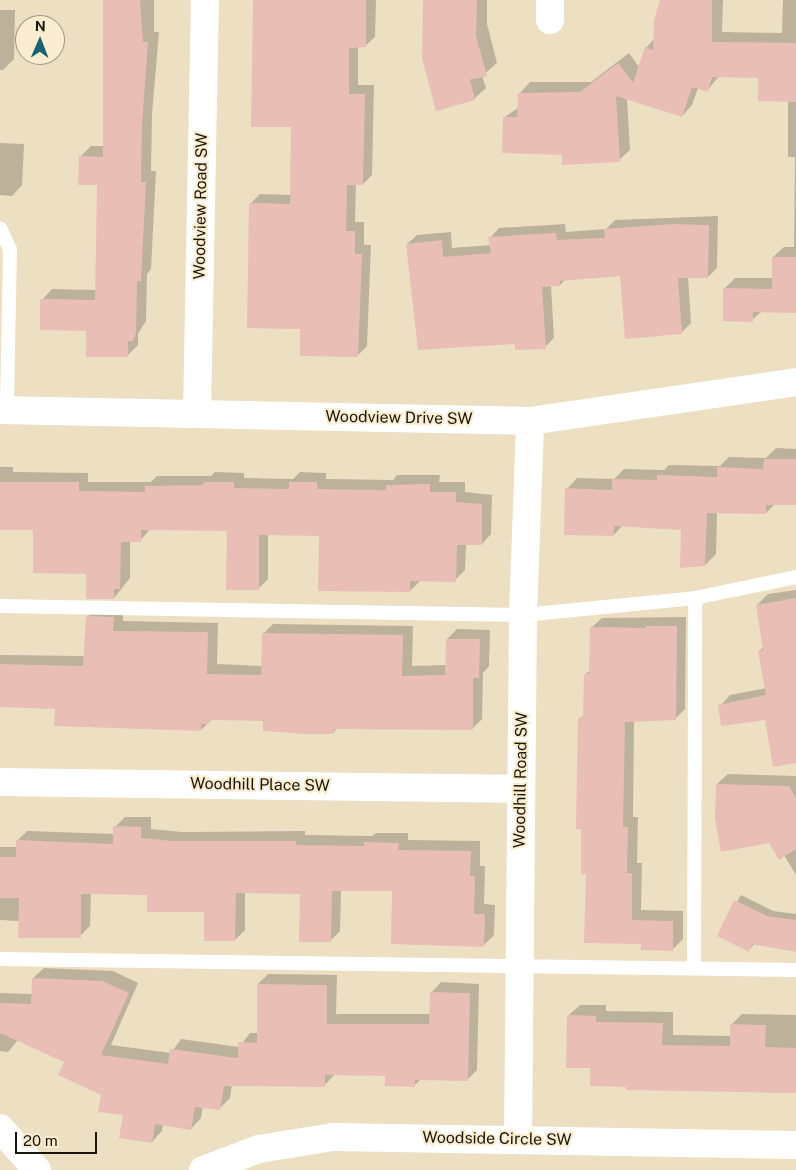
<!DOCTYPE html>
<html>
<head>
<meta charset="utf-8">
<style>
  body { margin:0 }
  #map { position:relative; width:796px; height:1170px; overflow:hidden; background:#ecdfc2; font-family:"Public Sans",sans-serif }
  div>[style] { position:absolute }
  .shadow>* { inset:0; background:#0003 }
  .building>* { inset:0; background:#e9beb7 }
  .lane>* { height:14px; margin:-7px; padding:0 7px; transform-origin:7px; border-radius:7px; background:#fff }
  .street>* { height:28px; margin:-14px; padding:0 14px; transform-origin:14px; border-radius:14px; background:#fff }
  .secondary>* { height:28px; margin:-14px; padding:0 14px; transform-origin:14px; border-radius:14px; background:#fff }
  span { translate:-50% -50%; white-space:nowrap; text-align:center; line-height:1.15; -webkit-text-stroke:4px #faeccf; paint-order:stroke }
  .street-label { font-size:16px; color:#1b160c }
  .north { position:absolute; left:15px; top:15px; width:50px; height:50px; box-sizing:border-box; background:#faeccf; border:1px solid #a19681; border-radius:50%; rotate:1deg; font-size:14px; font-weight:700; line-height:20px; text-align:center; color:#1b160c }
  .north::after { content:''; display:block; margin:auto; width:18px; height:22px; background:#1a6271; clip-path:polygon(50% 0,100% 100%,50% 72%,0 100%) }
  .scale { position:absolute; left:15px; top:1132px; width:82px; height:22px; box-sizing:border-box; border:2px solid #1b160c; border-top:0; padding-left:6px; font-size:15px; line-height:18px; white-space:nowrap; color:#1b160c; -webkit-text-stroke:4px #faeccf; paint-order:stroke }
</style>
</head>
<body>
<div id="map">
  <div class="shadow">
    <div style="clip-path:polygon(104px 0,154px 0,154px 32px,159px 32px,152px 114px,151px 171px,156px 171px,151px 269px,147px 274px,146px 321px,138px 334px,138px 345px,127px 356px,42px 300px,52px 289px,96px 290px,98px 184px,80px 157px,91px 146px,104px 146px)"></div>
    <div style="clip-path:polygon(254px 0,376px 0,375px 37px,365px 46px,358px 46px,358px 85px,374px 85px,372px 175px,363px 184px,356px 184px,355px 222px,364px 222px,364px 245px,371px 245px,367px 346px,357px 356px,301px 328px,250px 204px,260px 194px,291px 195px,292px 126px)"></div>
    <div style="clip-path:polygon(424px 0,487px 0,487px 24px,497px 63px,482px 76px,486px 88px,474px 99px)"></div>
    <div style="clip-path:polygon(658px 0,723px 0,722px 32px,782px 33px,783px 0,796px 0,796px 312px,762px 311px,752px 320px,725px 288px,735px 278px,773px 278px,773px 257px,784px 247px,794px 247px,795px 157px,788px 157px,788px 100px,759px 77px,719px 76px,707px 91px,698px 88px,692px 105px,682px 116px,627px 98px,630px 150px,619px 160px,563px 154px,504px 118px,519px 107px,520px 93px,530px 82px,591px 82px,629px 53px,639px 67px,646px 48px,654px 39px,661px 0)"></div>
    <div style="clip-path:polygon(0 10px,15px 10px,14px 59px,3px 70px,0 70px)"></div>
    <div style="clip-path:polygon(0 143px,24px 144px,22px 185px,12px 196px,0 195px)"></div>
    <div style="clip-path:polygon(718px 216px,717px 268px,708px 277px,688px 277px,691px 323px,682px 332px,626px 337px,621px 275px,565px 280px,560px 285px,551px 286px,554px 338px,545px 347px,516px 342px,407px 244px,417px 235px,451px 232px,452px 248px,491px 245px,490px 238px,499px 228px,565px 224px,566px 232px,606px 229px,615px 220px)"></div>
    <div style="clip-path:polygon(776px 448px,796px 449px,796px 504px,775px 504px,766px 513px,717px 512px,716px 554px,705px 565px,682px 529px,623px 525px,614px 535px,567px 489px,577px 478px,614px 479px,624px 469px,664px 470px,669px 465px,720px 466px,729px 457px,766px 458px)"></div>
    <div style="clip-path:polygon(0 467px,13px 467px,13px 472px,88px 473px,88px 482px,151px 482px,157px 476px,211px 476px,215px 472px,244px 473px,244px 478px,293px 479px,300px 472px,326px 473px,326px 479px,393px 480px,397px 475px,440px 475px,439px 482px,465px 482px,465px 492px,492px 495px,491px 534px,482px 544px,466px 544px,465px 570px,455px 580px,420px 581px,410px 591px,321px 535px,268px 534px,268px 579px,258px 589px,228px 530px,150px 529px,140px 541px,130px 541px,130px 578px,114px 598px,35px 529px,0 529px)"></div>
    <div style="clip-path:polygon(796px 590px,796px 762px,766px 718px,720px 706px,730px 695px,766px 688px,759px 651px,764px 647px,757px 605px,768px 594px)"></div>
    <div style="clip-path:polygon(97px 607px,123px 607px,123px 621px,218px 623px,217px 664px,262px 666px,263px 634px,273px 624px,413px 626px,412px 666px,447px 665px,447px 639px,457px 629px,490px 630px,489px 666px,483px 673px,482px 719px,472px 729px,337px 728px,333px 733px,265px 720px,212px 719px,201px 730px,56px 707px,0 706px,0 655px,84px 656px,87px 617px)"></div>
    <div style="clip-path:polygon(686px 617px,685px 709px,675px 719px,634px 721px,633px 817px,638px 817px,637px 863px,642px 863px,641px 910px,683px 911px,683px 939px,672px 950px,642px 943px,587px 873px,580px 719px,585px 714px,586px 674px,591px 669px,591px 628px,602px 618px)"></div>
    <div style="clip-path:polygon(728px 774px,796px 776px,796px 875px,784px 855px,717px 784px)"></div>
    <div style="clip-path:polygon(125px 817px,151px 817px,151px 829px,182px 832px,305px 831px,305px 835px,372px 836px,376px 833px,408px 833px,408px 840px,480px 841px,480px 866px,485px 866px,484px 904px,495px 905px,494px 935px,484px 945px,393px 890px,341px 890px,340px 931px,330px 941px,301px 893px,245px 892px,245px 930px,235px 940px,205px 910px,148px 894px,91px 893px,90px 926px,80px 936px,19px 921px,0 920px,0 847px,17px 847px,17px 841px,27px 831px,115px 834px,115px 827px)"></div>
    <div style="clip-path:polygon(741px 895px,773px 911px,796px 914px,796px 950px,754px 944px,749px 950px,718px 935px)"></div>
    <div style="clip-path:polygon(44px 968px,113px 971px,138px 983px,111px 1045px,171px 1053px,181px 1039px,239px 1047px,250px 1033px,258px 1033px,258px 984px,268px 974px,337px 975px,336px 1014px,430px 1014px,431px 993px,441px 982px,479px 984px,477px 1070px,467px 1080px,421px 1079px,415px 1085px,386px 1075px,335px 1074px,324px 1086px,232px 1084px,230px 1098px,220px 1108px,203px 1106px,201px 1118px,191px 1129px,163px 1124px,162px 1131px,152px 1142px,66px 1061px,18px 1040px,8px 1052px,0 1051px,0 993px,33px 994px,33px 978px)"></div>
    <div style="clip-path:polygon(580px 1005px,606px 1005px,606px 1011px,673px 1012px,673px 1035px,731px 1036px,731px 1025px,742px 1014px,796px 1015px,796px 1092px,627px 1085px,591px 1067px,568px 1016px)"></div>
  </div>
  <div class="building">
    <div style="clip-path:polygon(103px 0,140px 0,143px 42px,148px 42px,142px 125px,141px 182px,146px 182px,141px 281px,137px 281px,136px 333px,133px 341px,128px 341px,128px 357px,86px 357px,86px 331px,40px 330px,40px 299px,95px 300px,97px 185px,78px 185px,79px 156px,103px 157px)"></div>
    <div style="clip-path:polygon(253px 0,366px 0,366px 47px,349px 48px,349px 94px,365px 94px,363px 185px,347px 185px,346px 231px,355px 231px,355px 254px,362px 254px,358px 357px,300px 356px,300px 329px,247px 328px,249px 203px,290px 204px,291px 127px,251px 127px)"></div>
    <div style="clip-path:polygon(423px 0,477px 0,476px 36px,487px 76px,470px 80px,475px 100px,436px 111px,422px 58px)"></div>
    <div style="clip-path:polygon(660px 0,712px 0,712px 42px,796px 43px,796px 102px,758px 101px,758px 78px,712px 77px,708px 92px,692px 87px,682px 117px,616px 96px,620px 162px,562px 165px,562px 155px,502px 153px,503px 117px,517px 117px,518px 93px,580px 92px,618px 63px,633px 83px,645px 47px,653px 50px,654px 20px)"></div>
    <div style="clip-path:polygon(673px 224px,709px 225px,708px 278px,678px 278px,682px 334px,625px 339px,620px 276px,560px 281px,560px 286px,542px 287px,546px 349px,515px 350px,515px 344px,418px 350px,406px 244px,442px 240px,443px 257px,491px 253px,488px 237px,556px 233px,557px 240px,605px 238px,604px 229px)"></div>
    <div style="clip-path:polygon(772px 257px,796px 257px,796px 313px,753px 312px,753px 322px,723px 321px,723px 288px,772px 289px)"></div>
    <div style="clip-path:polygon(764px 459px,796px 459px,796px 505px,766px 505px,766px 514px,707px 513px,705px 566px,680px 568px,681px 530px,614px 526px,614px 536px,564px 535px,565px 488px,612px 490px,612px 479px,657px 480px,657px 475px,717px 477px,717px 467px,763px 469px)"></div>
    <div style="clip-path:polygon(0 482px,79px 482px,79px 491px,145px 492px,145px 486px,203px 485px,204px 482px,234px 482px,234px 488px,289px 489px,289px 482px,317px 482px,317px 489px,386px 490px,386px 485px,430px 484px,430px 492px,456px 492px,456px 502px,482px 504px,482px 545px,457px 545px,456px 582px,410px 581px,410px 592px,318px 591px,319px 536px,259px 535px,259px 590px,226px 590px,227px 531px,141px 530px,141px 542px,121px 542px,120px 589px,114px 589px,114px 599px,86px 599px,86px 574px,33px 573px,33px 530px,0 530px)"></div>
    <div style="clip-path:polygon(796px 598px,796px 763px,773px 767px,765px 720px,721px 726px,718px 705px,766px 695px,758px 651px,763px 650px,756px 605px)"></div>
    <div style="clip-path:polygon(86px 616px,114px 617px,113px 631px,208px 632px,207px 674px,261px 675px,262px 633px,403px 635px,402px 676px,445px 675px,446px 639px,480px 639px,479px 678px,473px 678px,473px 730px,334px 729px,333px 734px,306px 734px,263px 731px,263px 721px,209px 720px,209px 724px,201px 724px,201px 731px,54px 726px,55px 709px,0 707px,0 664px,83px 666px)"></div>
    <div style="clip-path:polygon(646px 626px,677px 626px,676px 720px,625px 722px,623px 827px,628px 827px,627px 873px,632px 873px,632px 920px,673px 921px,673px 951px,641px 950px,641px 944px,584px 943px,586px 874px,581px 874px,581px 829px,576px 829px,577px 768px,578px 718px,583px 718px,584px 674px,589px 674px,590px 627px,646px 628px)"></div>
    <div style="clip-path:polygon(716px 784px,789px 786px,796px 798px,796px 849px,779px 860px,769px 843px,721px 852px,715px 819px)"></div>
    <div style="clip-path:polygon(113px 826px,141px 827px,141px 838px,172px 841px,296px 841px,296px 845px,364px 846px,364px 842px,399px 843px,398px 850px,471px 851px,470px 876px,475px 876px,474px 914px,485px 914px,484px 947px,391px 944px,392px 891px,332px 891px,331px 942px,299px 942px,300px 894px,236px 893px,235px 941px,204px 941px,204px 912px,147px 912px,147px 895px,81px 894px,81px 938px,18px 938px,19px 898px,0 898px,0 857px,16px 857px,16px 840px,113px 844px)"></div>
    <div style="clip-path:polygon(734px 900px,767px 916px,796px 920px,796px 952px,752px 944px,749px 952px,717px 936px)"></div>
    <div style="clip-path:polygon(32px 978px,102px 981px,129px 993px,101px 1055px,168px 1064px,170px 1049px,238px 1058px,238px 1042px,257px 1043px,257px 984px,327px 985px,327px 1024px,429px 1024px,430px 992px,470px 993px,468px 1081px,415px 1080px,415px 1087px,385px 1086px,385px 1076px,325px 1075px,325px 1087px,224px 1086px,220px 1110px,195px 1107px,191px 1130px,155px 1124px,152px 1143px,119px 1138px,123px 1115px,98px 1112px,101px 1095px,58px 1075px,64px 1062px,0 1033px,0 1003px,31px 1004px)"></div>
    <div style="clip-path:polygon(567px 1015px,596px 1016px,596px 1022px,663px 1023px,662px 1045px,730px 1046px,730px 1024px,766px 1025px,765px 1047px,796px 1048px,796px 1093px,626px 1090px,626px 1087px,590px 1086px,590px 1068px,566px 1068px)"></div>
  </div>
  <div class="lane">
    <div style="left:0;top:228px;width:23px;rotate:65deg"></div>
    <div style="left:10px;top:249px;width:161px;rotate:91.1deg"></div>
    <div style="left:0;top:606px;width:523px;rotate:0.99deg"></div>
    <div style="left:523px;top:615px;width:173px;rotate:-5.6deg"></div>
    <div style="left:695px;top:598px;width:103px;rotate:-11.7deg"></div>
    <div style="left:0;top:959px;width:796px;rotate:0.79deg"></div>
    <div style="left:694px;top:967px;width:369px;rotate:-89.8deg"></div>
  </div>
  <div class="street">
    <div style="left:550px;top:20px;width:20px;rotate:-90deg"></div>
    <div style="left:197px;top:413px;width:413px;rotate:-88.9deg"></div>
    <div style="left:0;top:782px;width:520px;rotate:0.77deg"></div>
    <div style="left:0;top:1128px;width:56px;rotate:48.6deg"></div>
    <div style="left:518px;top:1139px;width:524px;rotate:-89.45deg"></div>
    <div style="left:523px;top:615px;width:194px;rotate:-87.9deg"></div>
    <div style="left:203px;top:1170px;width:60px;rotate:-20.6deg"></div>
    <div style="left:259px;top:1149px;width:75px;rotate:-9.2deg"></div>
    <div style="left:333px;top:1137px;width:463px;rotate:1deg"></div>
  </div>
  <div class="secondary">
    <div style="left:0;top:410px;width:530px;rotate:1.19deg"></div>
    <div style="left:530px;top:421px;width:269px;rotate:-8.3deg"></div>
  </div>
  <div class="street-label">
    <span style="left:201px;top:206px;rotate:-89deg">Woodview Road SW</span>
    <span style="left:399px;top:418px;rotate:1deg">Woodview Drive SW</span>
    <span style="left:521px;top:780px;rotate:-89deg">Woodhill Road SW</span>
    <span style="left:260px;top:785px;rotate:1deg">Woodhill Place SW</span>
    <span style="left:497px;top:1139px;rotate:1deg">Woodside Circle SW</span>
  </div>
  <div class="north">N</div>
  <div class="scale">20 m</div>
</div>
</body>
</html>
